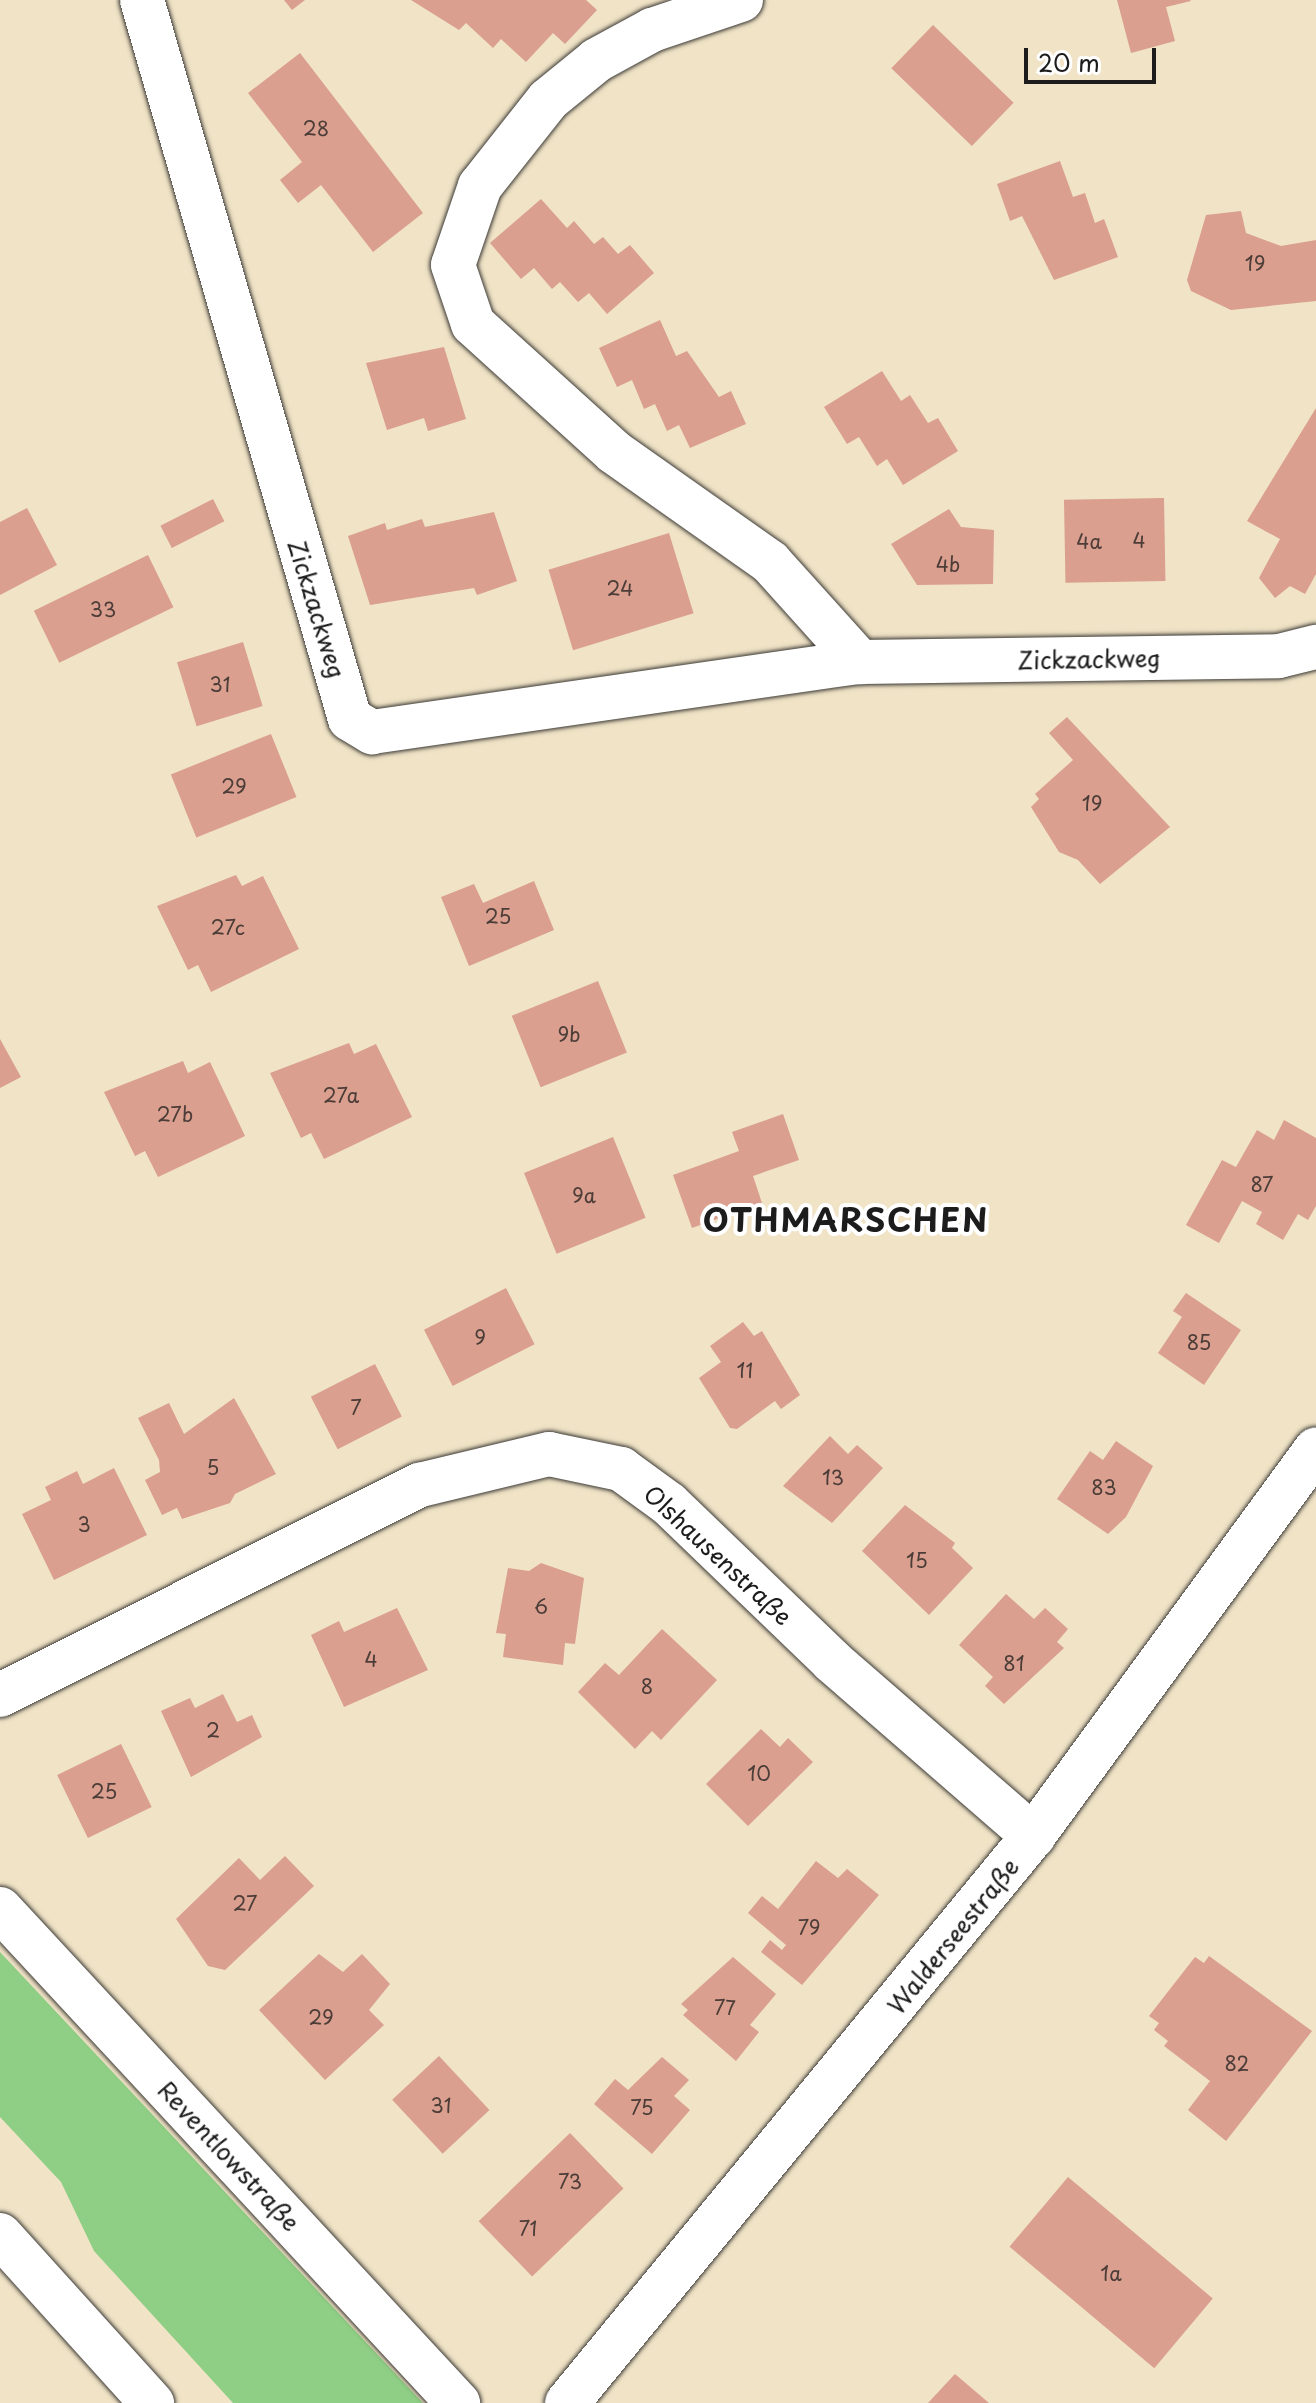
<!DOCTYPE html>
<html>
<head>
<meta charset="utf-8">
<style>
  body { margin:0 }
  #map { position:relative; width:1316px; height:2403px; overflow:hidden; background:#f0e3c6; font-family:"Playpen Sans",sans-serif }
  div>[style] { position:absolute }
  .green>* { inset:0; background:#8fce85 }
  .building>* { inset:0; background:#da9f8e; transform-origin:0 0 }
  .roads { filter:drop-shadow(0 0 2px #3c3a36) drop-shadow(0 0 2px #3c3a36) }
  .minor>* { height:44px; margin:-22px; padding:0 22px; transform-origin:22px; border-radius:22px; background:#fff }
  span { translate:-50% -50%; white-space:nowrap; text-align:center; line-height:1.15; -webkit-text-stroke:8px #fff; paint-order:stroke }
  .number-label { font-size:20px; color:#4c3d38 }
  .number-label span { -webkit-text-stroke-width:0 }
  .street-label { font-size:24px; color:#1c1c1c }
  .district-label { font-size:32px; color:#1c1c1c; font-weight:700; letter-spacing:2px }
  .scale { position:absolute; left:1024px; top:48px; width:132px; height:36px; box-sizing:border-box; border:4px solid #1c1c1c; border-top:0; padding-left:10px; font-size:24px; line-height:28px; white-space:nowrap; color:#1c1c1c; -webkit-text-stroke:6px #fff; paint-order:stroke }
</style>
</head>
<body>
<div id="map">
  <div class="green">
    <div style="clip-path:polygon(0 1952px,423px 2403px,233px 2403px,94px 2251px,61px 2182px,0 2117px)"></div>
  </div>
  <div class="building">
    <div style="clip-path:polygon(284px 0,305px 0,292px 10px)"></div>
    <div style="clip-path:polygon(411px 0,586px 0,597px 10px,565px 44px,553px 33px,526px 62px,501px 39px,493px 48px,466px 23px,459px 30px)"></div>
    <div style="clip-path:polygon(1117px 0,1190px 0,1191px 1px,1166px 7px,1175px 41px,1131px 53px)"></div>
    <div style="left:933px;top:25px;width:112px;height:60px;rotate:44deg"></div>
    <div style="clip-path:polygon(300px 53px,423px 213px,373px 252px,321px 185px,298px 203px,280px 180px,302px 162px,248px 93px)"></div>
    <div style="clip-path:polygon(1060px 161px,1073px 197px,1085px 193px,1095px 223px,1104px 219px,1118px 257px,1054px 280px,1022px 216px,1010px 221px,997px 184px)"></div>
    <div style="clip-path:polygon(541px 199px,567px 228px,574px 221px,594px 244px,603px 237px,618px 254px,630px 245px,654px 273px,607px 314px,589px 293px,578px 302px,560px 282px,552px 289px,534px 268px,521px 279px,490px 243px)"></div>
    <div style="clip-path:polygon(1241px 211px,1246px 233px,1281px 246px,1316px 240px,1316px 301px,1231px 310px,1191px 291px,1187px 280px,1206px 215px)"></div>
    <div style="clip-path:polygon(660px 320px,676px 356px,687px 351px,719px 397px,731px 391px,746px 424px,690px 448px,679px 425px,667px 431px,655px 404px,644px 409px,632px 380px,617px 387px,599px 348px)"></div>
    <div style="clip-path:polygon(444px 347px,466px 419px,428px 431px,424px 418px,387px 430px,366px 363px)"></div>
    <div style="clip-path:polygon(882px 371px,901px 401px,910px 395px,928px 423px,938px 418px,958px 451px,903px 485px,887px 459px,877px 466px,859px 437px,847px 444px,824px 407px)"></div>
    <div style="clip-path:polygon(1316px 408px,1316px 574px,1305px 594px,1290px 586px,1275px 598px,1259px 578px,1280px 539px,1247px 521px)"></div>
    <div style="left:1164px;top:498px;width:83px;height:100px;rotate:89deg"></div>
    <div style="left:213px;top:499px;width:25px;height:59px;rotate:63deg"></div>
    <div style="clip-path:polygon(27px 508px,57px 565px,0 595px,0 522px)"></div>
    <div style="clip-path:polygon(949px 509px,961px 527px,994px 530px,993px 584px,917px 585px,891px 544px)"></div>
    <div style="clip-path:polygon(494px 512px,517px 581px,477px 595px,474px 588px,370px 605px,348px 536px,385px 523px,387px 530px,422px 519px,425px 527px)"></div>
    <div style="left:669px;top:533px;width:84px;height:126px;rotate:73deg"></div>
    <div style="left:148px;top:555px;width:58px;height:127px;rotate:64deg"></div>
    <div style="left:243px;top:642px;width:67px;height:69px;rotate:73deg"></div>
    <div style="clip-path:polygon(1067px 717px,1170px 827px,1100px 884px,1078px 860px,1059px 852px,1031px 807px,1039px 799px,1035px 794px,1073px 760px,1049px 733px)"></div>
    <div style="left:271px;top:734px;width:68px;height:108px;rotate:68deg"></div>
    <div style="clip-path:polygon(236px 875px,242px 886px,263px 876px,299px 949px,211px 992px,198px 965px,188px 970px,157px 906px)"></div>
    <div style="clip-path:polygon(534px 881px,554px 930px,469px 966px,441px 897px,474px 884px,483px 903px)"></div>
    <div style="left:598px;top:981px;width:77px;height:93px;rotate:68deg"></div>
    <div style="clip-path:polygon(0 1039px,21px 1077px,0 1088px)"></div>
    <div style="clip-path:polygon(349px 1043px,354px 1054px,376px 1044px,412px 1117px,324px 1159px,311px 1133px,301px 1138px,270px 1073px)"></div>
    <div style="clip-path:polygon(183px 1061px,188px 1073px,210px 1062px,245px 1136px,158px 1177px,145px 1151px,135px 1156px,104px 1092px)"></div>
    <div style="clip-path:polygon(783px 1114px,799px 1160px,753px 1176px,762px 1203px,692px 1228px,673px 1175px,739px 1151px,732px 1132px)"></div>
    <div style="clip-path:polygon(1284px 1120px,1316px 1138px,1316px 1206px,1308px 1220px,1298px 1214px,1283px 1240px,1256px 1224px,1262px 1212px,1242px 1201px,1219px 1243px,1186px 1225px,1222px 1160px,1236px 1167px,1257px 1130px,1274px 1140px)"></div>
    <div style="left:613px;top:1137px;width:87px;height:96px;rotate:68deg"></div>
    <div style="left:506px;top:1288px;width:63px;height:92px;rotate:63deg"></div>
    <div style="clip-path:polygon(1186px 1293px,1241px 1330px,1204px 1385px,1158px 1353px,1182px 1317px,1173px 1311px)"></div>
    <div style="clip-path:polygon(743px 1322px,754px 1336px,762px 1331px,800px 1395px,781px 1409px,775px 1401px,737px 1429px,730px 1428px,699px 1378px,721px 1362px,710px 1346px)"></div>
    <div style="left:375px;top:1364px;width:59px;height:72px;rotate:63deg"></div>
    <div style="clip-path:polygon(234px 1398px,276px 1474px,235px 1494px,230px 1503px,182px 1519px,177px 1508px,162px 1515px,145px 1480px,160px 1472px,159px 1460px,138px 1418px,169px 1403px,184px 1434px)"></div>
    <div style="clip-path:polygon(830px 1436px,848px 1454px,857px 1445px,883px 1468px,832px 1523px,783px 1486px)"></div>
    <div style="clip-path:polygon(1116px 1441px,1153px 1466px,1126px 1517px,1108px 1534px,1057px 1499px,1090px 1451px,1103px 1460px)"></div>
    <div style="clip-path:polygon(114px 1468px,147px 1535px,54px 1580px,22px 1514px,51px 1500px,45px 1487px,77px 1471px,83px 1484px)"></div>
    <div style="clip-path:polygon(905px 1505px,955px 1543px,952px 1548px,973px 1568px,929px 1615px,862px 1551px)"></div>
    <div style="clip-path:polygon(541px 1563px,584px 1578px,575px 1644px,565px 1643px,563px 1665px,503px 1657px,506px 1634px,496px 1633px,508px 1568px,529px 1571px)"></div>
    <div style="clip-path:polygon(1006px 1594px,1034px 1619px,1045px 1608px,1068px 1629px,1057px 1642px,1064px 1648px,1004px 1704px,985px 1686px,993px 1677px,959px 1645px)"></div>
    <div style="clip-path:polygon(397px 1608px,428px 1670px,344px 1707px,311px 1635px,339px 1621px,344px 1632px)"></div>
    <div style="clip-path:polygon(662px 1629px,717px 1680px,661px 1740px,652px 1731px,635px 1749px,578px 1692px,605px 1663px,619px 1675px)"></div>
    <div style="clip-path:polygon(223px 1694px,237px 1722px,252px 1715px,262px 1737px,191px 1777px,161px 1711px,190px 1698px,195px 1708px)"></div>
    <div style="clip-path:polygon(761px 1729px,780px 1747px,788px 1738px,813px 1762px,748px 1826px,706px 1784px)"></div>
    <div style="left:121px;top:1744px;width:70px;height:71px;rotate:64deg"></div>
    <div style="clip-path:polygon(285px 1856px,314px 1886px,225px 1970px,208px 1966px,176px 1919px,239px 1858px,260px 1880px)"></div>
    <div style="clip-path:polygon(816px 1861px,838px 1878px,847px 1869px,879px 1895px,802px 1985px,761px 1952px,770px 1940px,782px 1950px,786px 1945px,748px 1913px,762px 1896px,778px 1909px)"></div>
    <div style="clip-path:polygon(319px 1954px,343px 1972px,362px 1954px,390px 1984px,369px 2010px,384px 2025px,325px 2080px,259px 2010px)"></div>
    <div style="clip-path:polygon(1209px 1956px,1312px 2031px,1226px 2141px,1188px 2110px,1210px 2081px,1164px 2046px,1168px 2041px,1154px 2030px,1159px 2023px,1149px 2016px,1195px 1957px,1204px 1963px)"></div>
    <div style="clip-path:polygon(733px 1957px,776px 1994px,750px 2025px,759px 2032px,736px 2061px,683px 2015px,688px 2010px,681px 2004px)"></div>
    <div style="left:439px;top:2056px;width:74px;height:64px;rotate:47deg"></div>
    <div style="clip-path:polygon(662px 2057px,689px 2080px,674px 2096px,690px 2110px,652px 2154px,594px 2104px,615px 2079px,628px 2090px)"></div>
    <div style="left:570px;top:2133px;width:77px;height:127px;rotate:46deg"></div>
    <div style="left:1068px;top:2177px;width:189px;height:91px;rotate:40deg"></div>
    <div style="clip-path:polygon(955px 2374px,989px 2403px,928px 2403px)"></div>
  </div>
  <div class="roads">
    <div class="minor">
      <div style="left:142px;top:0;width:748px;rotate:73.87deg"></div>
      <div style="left:350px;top:719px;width:26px;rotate:31deg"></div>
      <div style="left:372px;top:732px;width:493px;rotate:-8.2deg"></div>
      <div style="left:860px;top:662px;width:419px;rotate:-0.8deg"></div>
      <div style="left:1279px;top:656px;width:38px;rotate:-14deg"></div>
      <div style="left:741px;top:0;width:94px;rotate:161.4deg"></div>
      <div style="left:652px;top:30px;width:63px;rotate:151.4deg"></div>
      <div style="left:597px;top:60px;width:63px;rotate:140.8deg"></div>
      <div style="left:548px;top:100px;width:110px;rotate:128.3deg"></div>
      <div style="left:480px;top:186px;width:83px;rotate:108.9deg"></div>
      <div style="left:453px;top:265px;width:62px;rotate:71.3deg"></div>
      <div style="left:473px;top:324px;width:190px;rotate:42.2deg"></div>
      <div style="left:614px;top:452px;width:191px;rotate:35.2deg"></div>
      <div style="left:770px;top:562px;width:135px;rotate:48deg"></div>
      <div style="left:0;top:1695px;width:470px;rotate:-26.6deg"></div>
      <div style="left:420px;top:1485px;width:133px;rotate:-13.5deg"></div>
      <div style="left:549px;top:1454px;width:74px;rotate:11.8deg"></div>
      <div style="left:621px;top:1469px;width:59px;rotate:36.1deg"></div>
      <div style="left:669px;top:1504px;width:226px;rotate:43.9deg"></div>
      <div style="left:832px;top:1661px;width:267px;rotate:41deg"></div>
      <div style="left:0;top:1909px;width:674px;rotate:47.17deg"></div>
      <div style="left:0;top:2235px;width:227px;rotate:47.9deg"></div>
      <div style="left:567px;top:2403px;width:734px;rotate:-50.58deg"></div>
      <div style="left:1033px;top:1836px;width:479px;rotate:-53.8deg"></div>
    </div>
  </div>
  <div class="number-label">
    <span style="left:316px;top:128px">28</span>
    <span style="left:1255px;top:263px">19</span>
    <span style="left:1139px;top:540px">4</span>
    <span style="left:1089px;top:541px">4a</span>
    <span style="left:948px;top:564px">4b</span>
    <span style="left:620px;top:588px">24</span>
    <span style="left:103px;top:609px">33</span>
    <span style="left:220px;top:684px">31</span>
    <span style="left:234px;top:786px">29</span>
    <span style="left:1092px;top:803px">19</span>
    <span style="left:498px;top:916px">25</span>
    <span style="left:228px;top:927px">27c</span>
    <span style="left:569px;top:1034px">9b</span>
    <span style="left:341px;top:1095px">27a</span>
    <span style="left:175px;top:1114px">27b</span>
    <span style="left:1262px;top:1184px">87</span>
    <span style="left:584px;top:1195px">9a</span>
    <span style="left:480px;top:1337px">9</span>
    <span style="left:1199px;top:1342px">85</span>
    <span style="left:745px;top:1370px">11</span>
    <span style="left:356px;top:1407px">7</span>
    <span style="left:213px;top:1467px">5</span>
    <span style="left:833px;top:1477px">13</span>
    <span style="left:1104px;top:1487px">83</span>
    <span style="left:84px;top:1524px">3</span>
    <span style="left:917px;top:1560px">15</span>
    <span style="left:541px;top:1606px">6</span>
    <span style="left:371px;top:1659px">4</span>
    <span style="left:1014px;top:1663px">81</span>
    <span style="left:647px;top:1686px">8</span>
    <span style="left:213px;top:1730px">2</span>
    <span style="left:759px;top:1773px">10</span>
    <span style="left:104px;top:1791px">25</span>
    <span style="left:245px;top:1903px">27</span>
    <span style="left:809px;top:1927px">79</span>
    <span style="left:725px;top:2007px">77</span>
    <span style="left:321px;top:2017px">29</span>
    <span style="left:1237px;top:2063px">82</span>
    <span style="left:441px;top:2105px">31</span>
    <span style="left:642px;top:2107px">75</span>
    <span style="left:570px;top:2181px">73</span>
    <span style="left:528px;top:2228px">71</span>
    <span style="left:1111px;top:2273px">1a</span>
  </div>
  <div class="street-label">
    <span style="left:317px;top:609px;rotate:73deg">Zickzackweg</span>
    <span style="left:1089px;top:659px;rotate:-1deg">Zickzackweg</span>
    <span style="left:718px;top:1555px;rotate:43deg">Olshausenstraße</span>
    <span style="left:953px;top:1936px;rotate:-51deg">Walderseestraße</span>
    <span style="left:229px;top:2156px;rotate:47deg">Reventlowstraße</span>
  </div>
  <div class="district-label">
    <span style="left:846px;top:1219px">OTHMARSCHEN</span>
  </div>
  <div class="scale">20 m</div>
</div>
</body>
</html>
